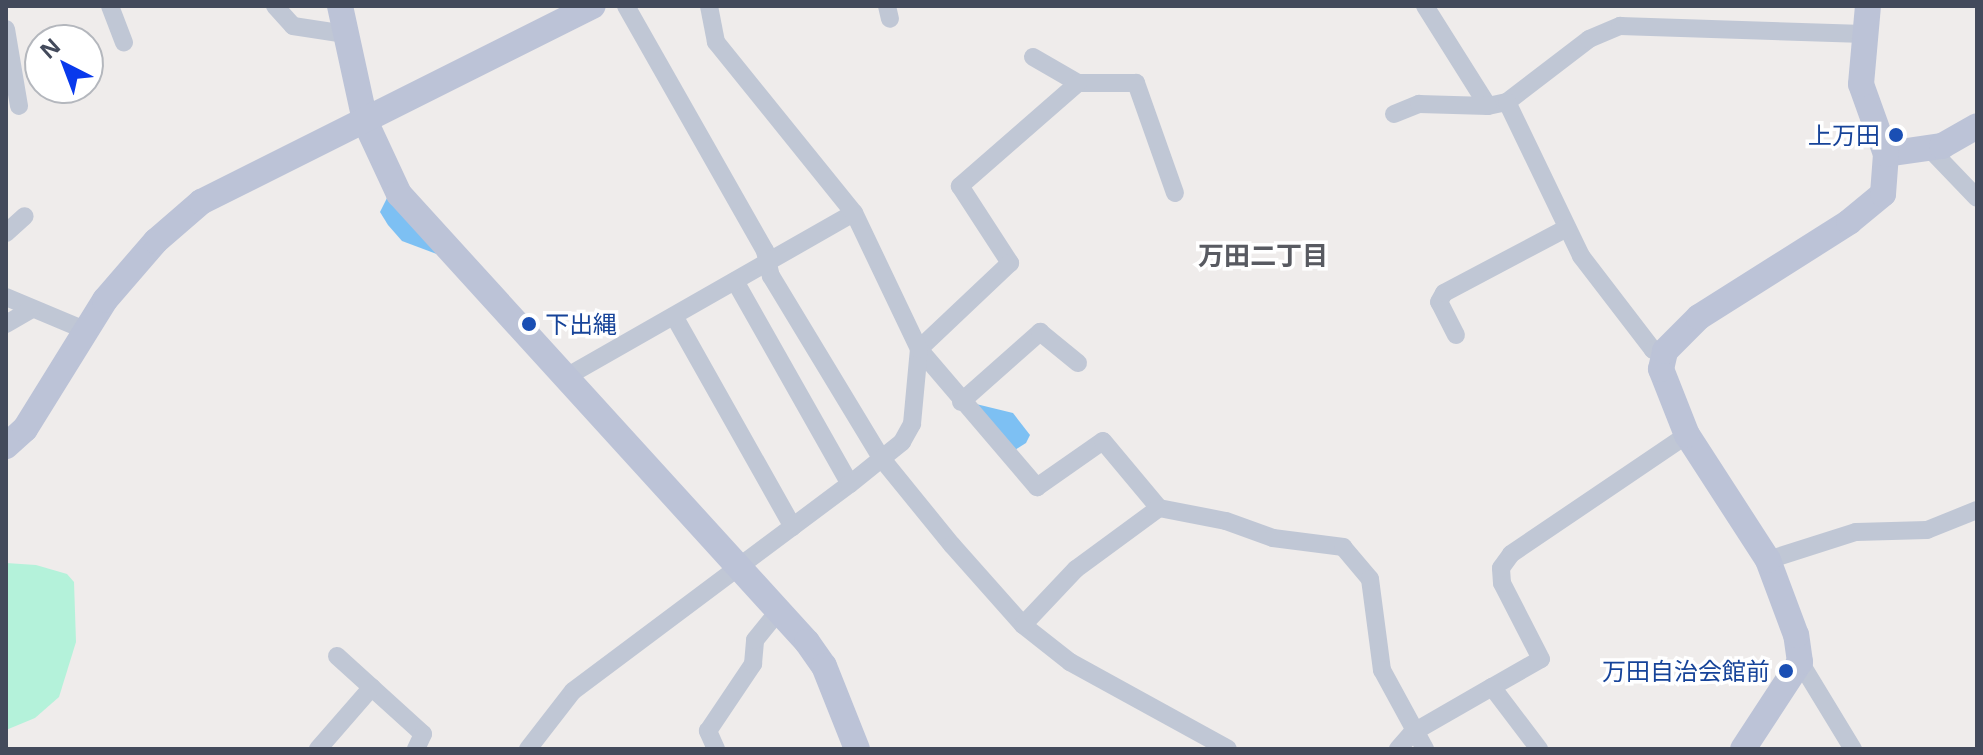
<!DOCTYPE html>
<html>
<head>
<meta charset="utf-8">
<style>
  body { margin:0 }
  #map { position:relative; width:1983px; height:755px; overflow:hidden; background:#efeceb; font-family:"Noto Sans","Noto Sans JP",sans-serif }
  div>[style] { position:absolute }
  .green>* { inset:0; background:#b4f2da }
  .water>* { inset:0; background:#7dc0f3 }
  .street>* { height:18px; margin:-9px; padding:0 9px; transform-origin:9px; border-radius:9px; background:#c0c7d5 }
  .secondary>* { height:26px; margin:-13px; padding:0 13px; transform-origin:13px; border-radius:13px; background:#bcc3d7 }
  .dots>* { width:22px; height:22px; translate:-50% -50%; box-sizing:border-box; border:4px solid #fff; border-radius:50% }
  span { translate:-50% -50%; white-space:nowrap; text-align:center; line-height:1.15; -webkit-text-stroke:7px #fff; paint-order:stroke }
  .transit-label { font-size:24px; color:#164399 }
  .right { translate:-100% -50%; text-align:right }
  .left { translate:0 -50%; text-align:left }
  .neighbourhood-label { font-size:26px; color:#585a61; font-weight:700 }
  .frame { position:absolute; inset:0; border:8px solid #434a5b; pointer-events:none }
  .north { position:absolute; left:24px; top:24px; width:80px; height:80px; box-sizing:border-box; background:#fff; border:2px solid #b4b7bd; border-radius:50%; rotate:318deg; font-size:22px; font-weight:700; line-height:32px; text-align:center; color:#434a5b }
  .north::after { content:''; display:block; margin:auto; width:28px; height:36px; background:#0939ec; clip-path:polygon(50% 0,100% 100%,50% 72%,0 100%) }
</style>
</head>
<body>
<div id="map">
  <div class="green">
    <div style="clip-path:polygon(6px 563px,36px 565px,67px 574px,74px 582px,76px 642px,59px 697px,35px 718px,6px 730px)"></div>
  </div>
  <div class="water">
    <div style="clip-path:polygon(389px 194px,442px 256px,402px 241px,388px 225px,380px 212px)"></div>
    <div style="clip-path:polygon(976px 404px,1013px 413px,1030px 435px,1026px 443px,1015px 450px)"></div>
  </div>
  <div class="street">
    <div style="left:110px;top:6px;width:39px;rotate:69deg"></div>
    <div style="left:275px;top:6px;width:27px;rotate:48deg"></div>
    <div style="left:293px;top:26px;width:53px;rotate:8.7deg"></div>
    <div style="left:626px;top:6px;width:282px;rotate:60.4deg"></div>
    <div style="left:765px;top:251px;width:26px;rotate:77deg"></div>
    <div style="left:771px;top:276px;width:214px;rotate:58.8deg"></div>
    <div style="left:882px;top:459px;width:111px;rotate:50.9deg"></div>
    <div style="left:952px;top:545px;width:107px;rotate:48.4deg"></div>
    <div style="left:1023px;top:625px;width:60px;rotate:38.2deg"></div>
    <div style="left:1070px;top:662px;width:180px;rotate:28.8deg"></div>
    <div style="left:887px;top:6px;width:13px;rotate:77deg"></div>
    <div style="left:1425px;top:6px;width:118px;rotate:57.8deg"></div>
    <div style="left:1488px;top:106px;width:19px;rotate:-12deg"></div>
    <div style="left:1507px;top:102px;width:103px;rotate:-37.5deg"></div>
    <div style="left:1589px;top:39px;width:34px;rotate:-23deg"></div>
    <div style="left:1620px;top:26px;width:244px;rotate:1.9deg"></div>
    <div style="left:6px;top:29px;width:78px;rotate:80.4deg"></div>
    <div style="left:1033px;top:57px;width:52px;rotate:30deg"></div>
    <div style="left:1507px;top:102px;width:171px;rotate:64.3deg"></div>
    <div style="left:1581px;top:256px;width:118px;rotate:52.5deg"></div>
    <div style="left:1653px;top:350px;width:12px;rotate:5deg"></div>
    <div style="left:1394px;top:114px;width:27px;rotate:-22deg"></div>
    <div style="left:1419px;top:104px;width:69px;rotate:1.7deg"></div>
    <div style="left:1929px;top:148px;width:69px;rotate:46.2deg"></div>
    <div style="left:1175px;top:193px;width:117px;rotate:-109.5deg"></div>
    <div style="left:1136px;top:83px;width:58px;rotate:180deg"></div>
    <div style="left:1078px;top:83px;width:157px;rotate:138.9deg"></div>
    <div style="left:960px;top:186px;width:92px;rotate:57deg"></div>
    <div style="left:1010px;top:263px;width:125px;rotate:136.6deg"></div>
    <div style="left:919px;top:349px;width:182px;rotate:49.5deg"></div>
    <div style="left:1037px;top:487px;width:80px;rotate:-34.9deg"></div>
    <div style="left:1103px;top:441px;width:87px;rotate:50.1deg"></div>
    <div style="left:1159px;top:508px;width:68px;rotate:11deg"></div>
    <div style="left:1226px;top:521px;width:50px;rotate:19.9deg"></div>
    <div style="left:1273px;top:538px;width:71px;rotate:7.3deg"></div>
    <div style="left:1343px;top:547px;width:42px;rotate:49.8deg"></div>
    <div style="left:1370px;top:579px;width:92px;rotate:82.5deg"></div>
    <div style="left:1382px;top:670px;width:90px;rotate:61.4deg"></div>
    <div style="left:6px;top:233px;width:25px;rotate:-42deg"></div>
    <div style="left:735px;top:281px;width:233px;rotate:60.5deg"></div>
    <div style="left:6px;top:297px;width:86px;rotate:22.7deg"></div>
    <div style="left:674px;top:316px;width:242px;rotate:60.6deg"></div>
    <div style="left:6px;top:324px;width:30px;rotate:-30deg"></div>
    <div style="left:1456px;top:335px;width:37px;rotate:-117deg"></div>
    <div style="left:1439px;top:302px;width:10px;rotate:-61deg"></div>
    <div style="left:1444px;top:293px;width:139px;rotate:-27.9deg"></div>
    <div style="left:566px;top:377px;width:331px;rotate:-29.7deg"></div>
    <div style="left:961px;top:402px;width:106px;rotate:-41.5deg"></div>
    <div style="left:1040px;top:332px;width:49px;rotate:39.2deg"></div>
    <div style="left:1768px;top:560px;width:92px;rotate:-17.7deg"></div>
    <div style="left:1856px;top:532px;width:71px;rotate:-1.6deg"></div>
    <div style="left:1927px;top:530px;width:54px;rotate:-21.8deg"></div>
    <div style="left:1023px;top:625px;width:77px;rotate:-46.6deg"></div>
    <div style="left:1076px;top:569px;width:103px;rotate:-36.3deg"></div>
    <div style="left:337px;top:656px;width:116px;rotate:42.2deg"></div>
    <div style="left:423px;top:734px;width:17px;rotate:115deg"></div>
    <div style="left:1800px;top:662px;width:102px;rotate:58.7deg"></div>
    <div style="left:1492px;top:687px;width:56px;rotate:-29.7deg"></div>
    <div style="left:1541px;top:659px;width:85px;rotate:-117.2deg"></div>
    <div style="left:1502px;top:583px;width:15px;rotate:-94deg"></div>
    <div style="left:1501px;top:568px;width:17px;rotate:-54deg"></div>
    <div style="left:1511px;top:554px;width:212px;rotate:-34.1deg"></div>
    <div style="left:318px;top:749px;width:82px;rotate:-48.9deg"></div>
    <div style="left:528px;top:749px;width:73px;rotate:-52.2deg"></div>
    <div style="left:573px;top:691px;width:346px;rotate:-36.8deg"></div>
    <div style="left:850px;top:484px;width:67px;rotate:-38.9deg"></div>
    <div style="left:902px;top:442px;width:21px;rotate:-61deg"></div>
    <div style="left:912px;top:424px;width:75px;rotate:-84.7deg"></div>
    <div style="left:919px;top:349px;width:151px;rotate:-115.5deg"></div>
    <div style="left:854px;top:213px;width:220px;rotate:-128.9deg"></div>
    <div style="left:716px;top:42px;width:37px;rotate:-101deg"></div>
    <div style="left:716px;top:749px;width:20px;rotate:-114deg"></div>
    <div style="left:708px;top:731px;width:81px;rotate:-56.1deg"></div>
    <div style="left:753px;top:664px;width:24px;rotate:-85deg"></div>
    <div style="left:755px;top:640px;width:38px;rotate:-51deg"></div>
    <div style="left:1398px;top:749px;width:21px;rotate:-49deg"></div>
    <div style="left:1412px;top:733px;width:92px;rotate:-29.9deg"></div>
    <div style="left:1492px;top:687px;width:78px;rotate:52.8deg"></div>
  </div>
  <div class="secondary">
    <div style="left:340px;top:6px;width:118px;rotate:77.7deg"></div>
    <div style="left:365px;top:121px;width:81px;rotate:65deg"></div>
    <div style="left:399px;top:194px;width:606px;rotate:47.68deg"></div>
    <div style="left:807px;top:642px;width:29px;rotate:55deg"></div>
    <div style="left:824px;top:666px;width:89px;rotate:68.3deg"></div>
    <div style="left:1886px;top:154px;width:57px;rotate:-8.1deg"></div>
    <div style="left:1942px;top:146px;width:40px;rotate:-29.7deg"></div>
    <div style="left:6px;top:446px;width:25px;rotate:-42deg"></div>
    <div style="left:25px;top:429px;width:152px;rotate:-58.2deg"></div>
    <div style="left:105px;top:300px;width:78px;rotate:-49.2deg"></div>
    <div style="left:156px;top:241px;width:60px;rotate:-40.9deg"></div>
    <div style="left:201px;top:202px;width:438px;rotate:-26.6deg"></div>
    <div style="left:1743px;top:749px;width:104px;rotate:-56.8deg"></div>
    <div style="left:1800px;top:662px;width:27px;rotate:-98deg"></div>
    <div style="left:1796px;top:635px;width:80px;rotate:-110.5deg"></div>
    <div style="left:1768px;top:560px;width:149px;rotate:-122.9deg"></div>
    <div style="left:1687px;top:435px;width:71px;rotate:-111.5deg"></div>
    <div style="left:1661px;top:369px;width:18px;rotate:-77deg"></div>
    <div style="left:1665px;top:351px;width:48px;rotate:-45deg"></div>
    <div style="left:1699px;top:317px;width:178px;rotate:-32.3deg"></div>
    <div style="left:1849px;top:222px;width:44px;rotate:-39.5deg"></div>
    <div style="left:1883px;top:194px;width:40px;rotate:-85.7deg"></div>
    <div style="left:1886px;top:154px;width:74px;rotate:-109.7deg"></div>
    <div style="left:1861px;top:84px;width:78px;rotate:-84.9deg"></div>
  </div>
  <div class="dots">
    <div style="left:1896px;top:135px;background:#1a4fb4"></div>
    <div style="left:529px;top:324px;background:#1a4fb4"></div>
    <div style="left:1786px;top:671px;background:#1a4fb4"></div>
  </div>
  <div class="transit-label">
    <span class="right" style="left:1880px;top:135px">上万田</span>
    <span class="left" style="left:545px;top:324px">下出縄</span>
    <span class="right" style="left:1770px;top:671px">万田自治会館前</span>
  </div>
  <div class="neighbourhood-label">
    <span style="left:1263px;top:256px">万田二丁目</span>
  </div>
  <div class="frame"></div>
  <div class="north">N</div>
</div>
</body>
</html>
